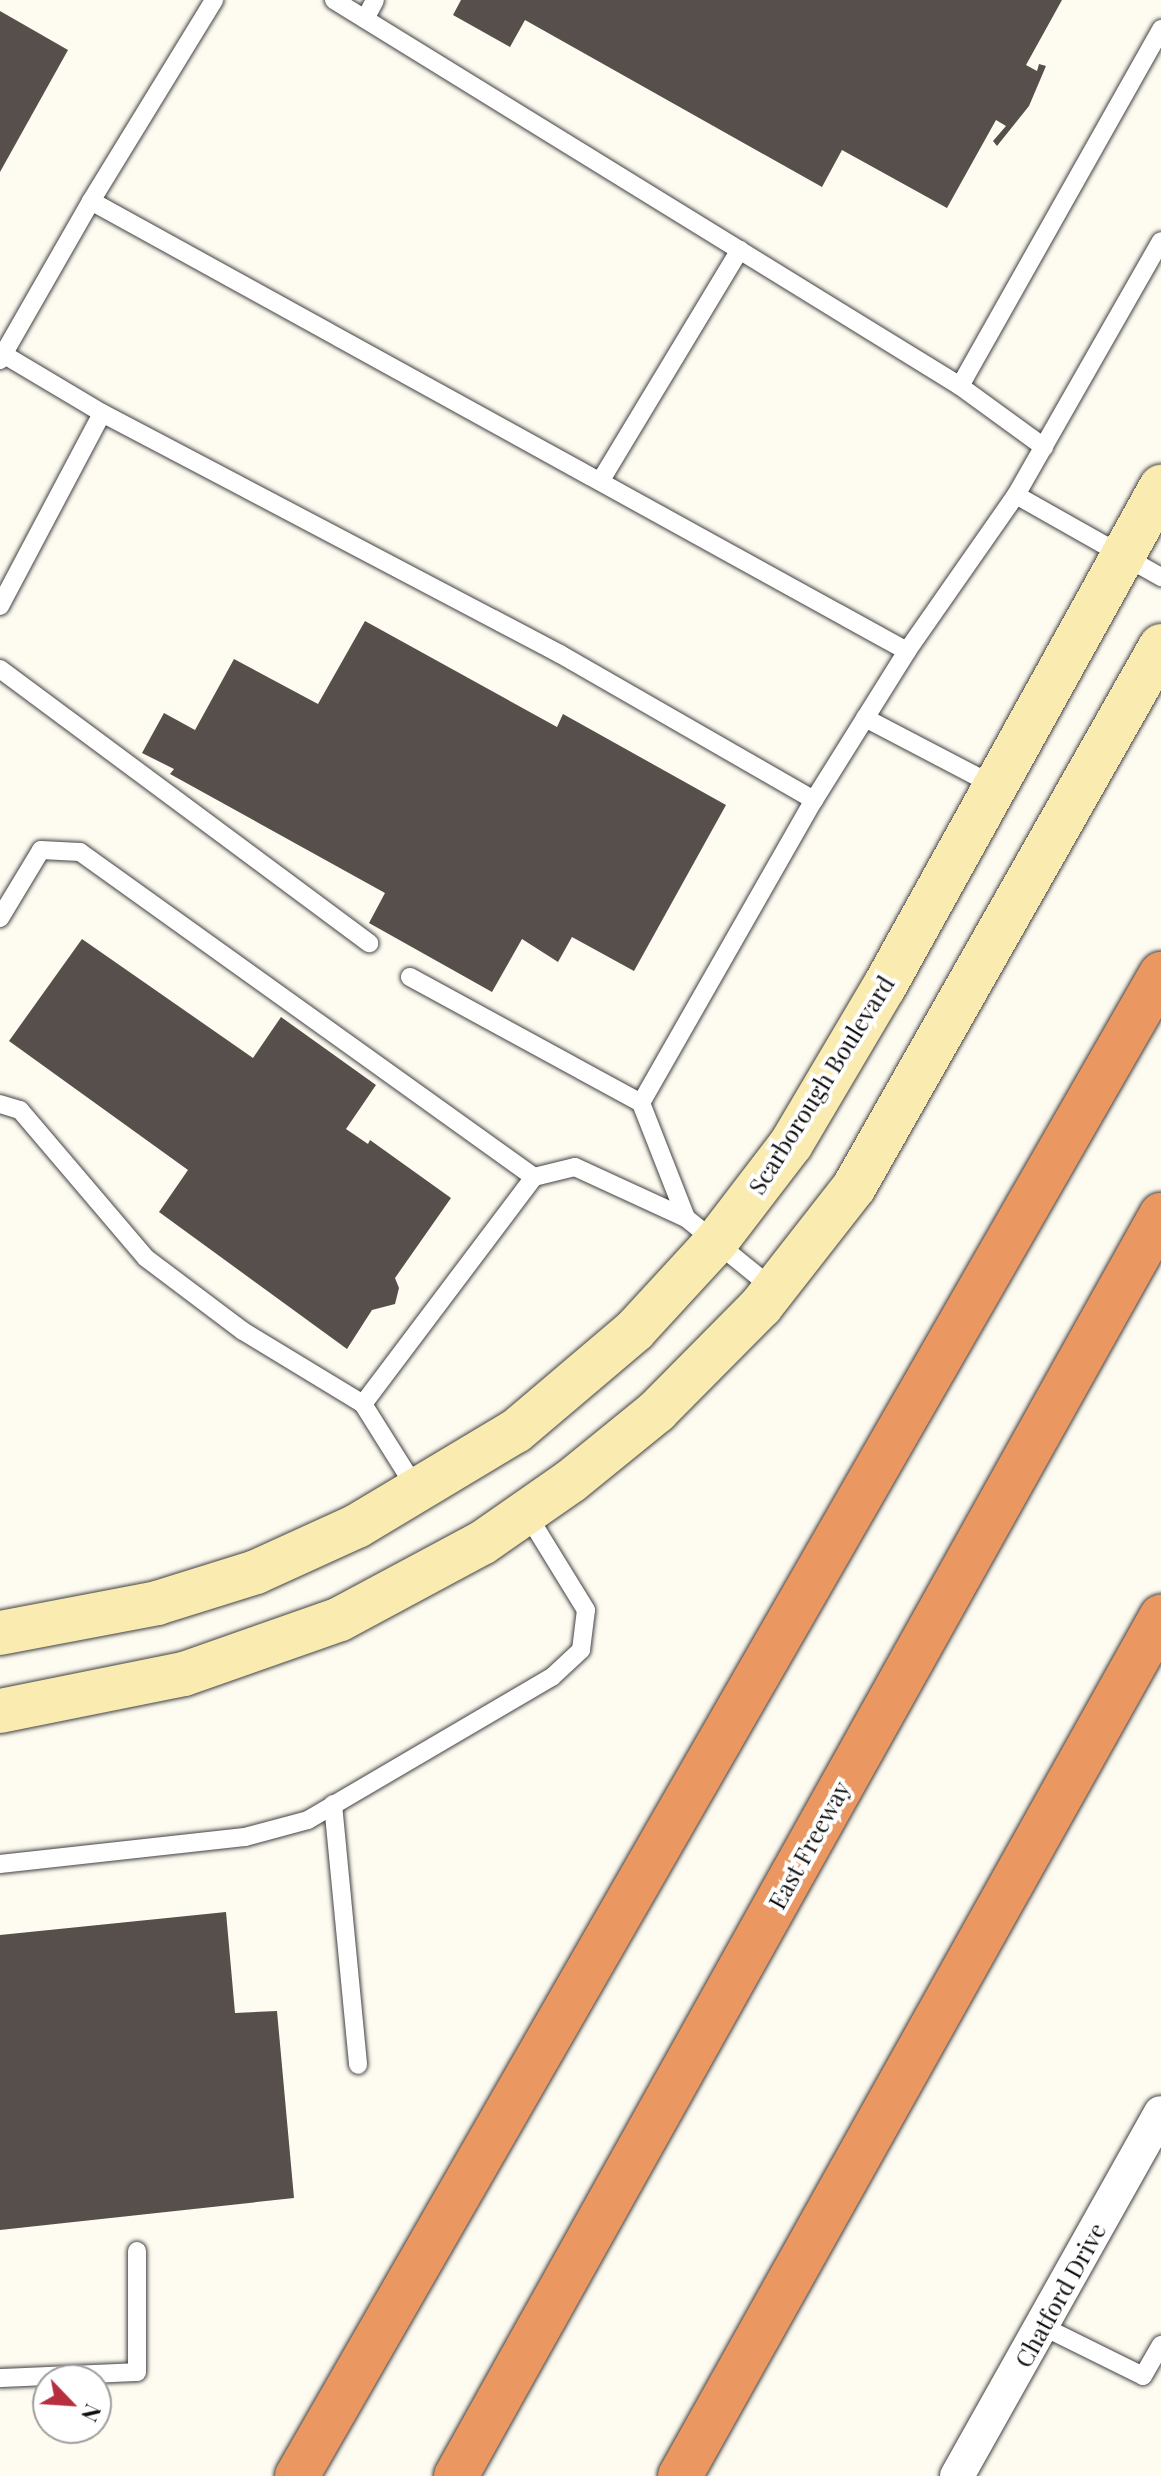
<!DOCTYPE html>
<html>
<head>
<meta charset="utf-8">
<style>
  body { margin:0 }
  #map { position:relative; width:1161px; height:2476px; overflow:hidden; background:#fefbf1; font-family:"Playfair Display",serif }
  div>[style] { position:absolute }
  .building>* { inset:0; background:#574f4c }
  .roads { filter:drop-shadow(0 0 2px #424242) drop-shadow(0 0 2px #424242) }
  .lane>* { height:18px; margin:-9px; padding:0 9px; transform-origin:9px; border-radius:9px; background:#fff }
  .street>* { height:34px; margin:-17px; padding:0 17px; transform-origin:17px; border-radius:17px; background:#fff }
  .secondary>* { height:44px; margin:-22px; padding:0 22px; transform-origin:22px; border-radius:22px; background:#faecb0 }
  .highway>* { height:44px; margin:-22px; padding:0 22px; transform-origin:22px; border-radius:22px; background:#eb9762 }
  span { translate:-50% -50%; white-space:nowrap; text-align:center; line-height:1.15; -webkit-text-stroke:8px #fff; paint-order:stroke }
  .street-label { font-size:24px; color:#0f0f0f }
  .north { position:absolute; left:32px; top:2364px; width:80px; height:80px; box-sizing:border-box; background:#fff; border:2px solid #9f9f9f; border-radius:50%; rotate:115deg; font-size:22px; font-weight:700; line-height:32px; text-align:center; color:#0f0f0f }
  .north::after { content:''; display:block; margin:auto; width:28px; height:36px; background:#b62f3f; clip-path:polygon(50% 0,100% 100%,50% 72%,0 100%) }
</style>
</head>
<body>
<div id="map">
  <div class="building">
    <div style="clip-path:polygon(461px 0,1062px 0,1026px 65px,1037px 71px,1039px 64px,1046px 66px,1029px 106px,997px 146px,993px 141px,1006px 126px,996px 120px,947px 208px,842px 150px,822px 187px,525px 20px,510px 47px,453px 15px)"></div>
    <div style="clip-path:polygon(0 11px,68px 50px,0 172px)"></div>
    <div style="clip-path:polygon(365px 621px,557px 727px,563px 714px,726px 805px,634px 971px,572px 937px,558px 962px,522px 939px,492px 992px,369px 923px,385px 893px,170px 774px,174px 769px,142px 753px,164px 713px,195px 730px,234px 659px,318px 704px)"></div>
    <div style="clip-path:polygon(82px 939px,253px 1058px,281px 1017px,376px 1085px,346px 1129px,368px 1144px,370px 1140px,451px 1198px,395px 1278px,399px 1288px,395px 1304px,372px 1310px,347px 1349px,159px 1212px,188px 1170px,9px 1041px)"></div>
    <div style="clip-path:polygon(226px 1912px,235px 2013px,277px 2011px,294px 2198px,0 2230px,0 1935px)"></div>
  </div>
  <div class="roads">
    <div class="lane">
      <div style="left:334px;top:0;width:735px;rotate:31.66deg"></div>
      <div style="left:960px;top:386px;width:104px;rotate:36deg"></div>
      <div style="left:365px;top:19px;width:21px;rotate:-62deg"></div>
      <div style="left:91px;top:201px;width:236px;rotate:-58.5deg"></div>
      <div style="left:3px;top:354px;width:115px;rotate:30.8deg"></div>
      <div style="left:0;top:360px;width:183px;rotate:-60.2deg"></div>
      <div style="left:91px;top:201px;width:932px;rotate:28.88deg"></div>
      <div style="left:907px;top:651px;width:190px;rotate:-55.1deg"></div>
      <div style="left:1016px;top:495px;width:292px;rotate:-60.3deg"></div>
      <div style="left:960px;top:386px;width:410px;rotate:-60.6deg"></div>
      <div style="left:601px;top:480px;width:269px;rotate:-58.9deg"></div>
      <div style="left:1016px;top:495px;width:167px;rotate:29.5deg"></div>
      <div style="left:0;top:606px;width:218px;rotate:-62.1deg"></div>
      <div style="left:102px;top:413px;width:518px;rotate:27.75deg"></div>
      <div style="left:560px;top:654px;width:293px;rotate:29.9deg"></div>
      <div style="left:0;top:669px;width:460px;rotate:36.6deg"></div>
      <div style="left:865px;top:718px;width:147px;rotate:27.6deg"></div>
      <div style="left:0;top:918px;width:79px;rotate:-58.9deg"></div>
      <div style="left:41px;top:850px;width:39px;rotate:3deg"></div>
      <div style="left:80px;top:852px;width:558px;rotate:35.6deg"></div>
      <div style="left:410px;top:977px;width:263px;rotate:28.6deg"></div>
      <div style="left:641px;top:1103px;width:123px;rotate:68.6deg"></div>
      <div style="left:686px;top:1218px;width:114px;rotate:39deg"></div>
      <div style="left:641px;top:1103px;width:349px;rotate:-60.3deg"></div>
      <div style="left:814px;top:800px;width:176px;rotate:-58deg"></div>
      <div style="left:0;top:1104px;width:21px;rotate:17deg"></div>
      <div style="left:20px;top:1110px;width:194px;rotate:49.6deg"></div>
      <div style="left:146px;top:1258px;width:121px;rotate:37deg"></div>
      <div style="left:243px;top:1331px;width:140px;rotate:31.3deg"></div>
      <div style="left:363px;top:1404px;width:102px;rotate:57.9deg"></div>
      <div style="left:363px;top:1404px;width:284px;rotate:-53deg"></div>
      <div style="left:534px;top:1177px;width:42px;rotate:-13.7deg"></div>
      <div style="left:575px;top:1167px;width:122px;rotate:24.7deg"></div>
      <div style="left:333px;top:1804px;width:262px;rotate:84.5deg"></div>
      <div style="left:0;top:1864px;width:246px;rotate:-6.3deg"></div>
      <div style="left:245px;top:1837px;width:65px;rotate:-15.1deg"></div>
      <div style="left:308px;top:1820px;width:283px;rotate:-30.4deg"></div>
      <div style="left:552px;top:1677px;width:40px;rotate:-43deg"></div>
      <div style="left:581px;top:1650px;width:40px;rotate:-82.9deg"></div>
      <div style="left:586px;top:1610px;width:113px;rotate:-121.6deg"></div>
      <div style="left:1044px;top:2327px;width:110px;rotate:26.3deg"></div>
      <div style="left:1143px;top:2376px;width:36px;rotate:-60deg"></div>
      <div style="left:0;top:2378px;width:137px;rotate:-2.5deg"></div>
      <div style="left:137px;top:2372px;width:121px;rotate:-90deg"></div>
    </div>
    <div class="street">
      <div style="left:957px;top:2476px;width:416px;rotate:-60.7deg"></div>
    </div>
    <div class="secondary">
      <div style="left:0;top:1633px;width:160px;rotate:-10.8deg"></div>
      <div style="left:157px;top:1603px;width:104px;rotate:-17.4deg"></div>
      <div style="left:256px;top:1572px;width:111px;rotate:-24.5deg"></div>
      <div style="left:357px;top:1526px;width:185px;rotate:-30.9deg"></div>
      <div style="left:516px;top:1431px;width:156px;rotate:-40.3deg"></div>
      <div style="left:635px;top:1330px;width:120px;rotate:-47.4deg"></div>
      <div style="left:716px;top:1242px;width:123px;rotate:-52.6deg"></div>
      <div style="left:791px;top:1144px;width:182px;rotate:-59.4deg"></div>
      <div style="left:884px;top:987px;width:572px;rotate:-61.01deg"></div>
      <div style="left:0;top:1711px;width:188px;rotate:-11.4deg"></div>
      <div style="left:184px;top:1674px;width:165px;rotate:-19.4deg"></div>
      <div style="left:340px;top:1619px;width:161px;rotate:-28.2deg"></div>
      <div style="left:482px;top:1543px;width:108px;rotate:-34.9deg"></div>
      <div style="left:571px;top:1481px;width:111px;rotate:-39.1deg"></div>
      <div style="left:657px;top:1411px;width:148px;rotate:-45.3deg"></div>
      <div style="left:761px;top:1306px;width:151px;rotate:-52deg"></div>
      <div style="left:854px;top:1187px;width:622px;rotate:-60.43deg"></div>
    </div>
    <div class="highway">
      <div style="left:297px;top:2476px;width:1733px;rotate:-60.09deg"></div>
      <div style="left:456px;top:2476px;width:1445px;rotate:-60.79deg"></div>
      <div style="left:680px;top:2476px;width:985px;rotate:-60.75deg"></div>
    </div>
  </div>
  <div class="street-label">
    <span style="left:821px;top:1085px;rotate:-58deg">Scarborough Boulevard</span>
    <span style="left:809px;top:1845px;rotate:-61deg">East Freeway</span>
    <span style="left:1060px;top:2295px;rotate:-61deg">Chatford Drive</span>
  </div>
  <div class="north">N</div>
</div>
</body>
</html>
